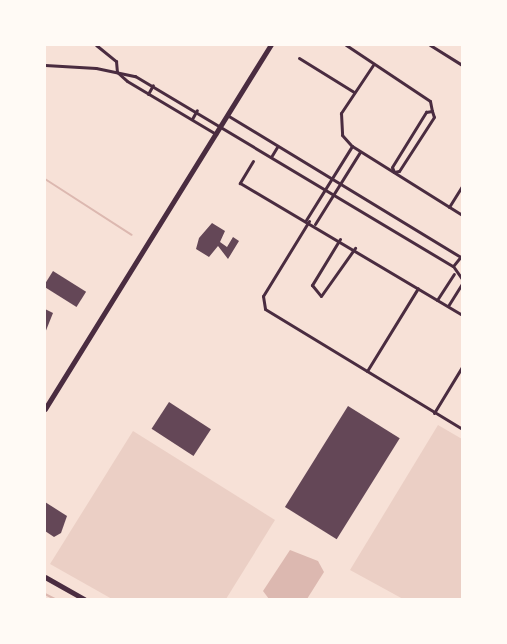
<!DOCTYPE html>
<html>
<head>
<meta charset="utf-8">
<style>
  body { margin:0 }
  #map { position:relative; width:507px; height:644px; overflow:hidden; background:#f7e1d7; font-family:Roboto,sans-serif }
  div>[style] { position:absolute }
  .green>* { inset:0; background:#ebcfc5 }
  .water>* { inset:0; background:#dcb8b0 }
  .stream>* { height:2px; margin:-1px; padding:0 1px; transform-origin:1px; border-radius:1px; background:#dcb8b0 }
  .building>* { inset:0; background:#644757; transform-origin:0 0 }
  .minor>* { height:3px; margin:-1.5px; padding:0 1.5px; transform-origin:1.5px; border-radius:1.5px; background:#4a2c40 }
  .secondary>* { height:4.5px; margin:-2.25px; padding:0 2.25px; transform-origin:2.25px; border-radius:2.25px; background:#4a2c40 }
  .primary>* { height:5px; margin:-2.5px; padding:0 2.5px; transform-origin:2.5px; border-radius:2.5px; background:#4a2c40 }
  span { translate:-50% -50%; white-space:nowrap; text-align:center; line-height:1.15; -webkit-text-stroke:5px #fffaf5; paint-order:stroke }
  .frame { position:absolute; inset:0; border:46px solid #fffaf5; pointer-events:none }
</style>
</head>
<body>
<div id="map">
  <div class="green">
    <div style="clip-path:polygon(438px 425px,462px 439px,462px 599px,403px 599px,350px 570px)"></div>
    <div style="clip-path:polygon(133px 431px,275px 520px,226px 599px,112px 599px,50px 564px)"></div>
  </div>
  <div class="water">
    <div style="clip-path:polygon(290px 550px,318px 561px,324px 572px,307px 599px,269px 599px,263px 591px)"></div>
  </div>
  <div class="stream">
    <div style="left:45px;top:179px;width:103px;rotate:32.8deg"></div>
    <div style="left:45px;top:594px;width:11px;rotate:27deg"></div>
  </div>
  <div class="building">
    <div style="clip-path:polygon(212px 223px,225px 231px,220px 242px,227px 247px,233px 237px,239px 241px,228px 259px,218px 246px,209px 257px,196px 249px,199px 238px)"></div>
    <div style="left:53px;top:271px;width:39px;height:18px;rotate:32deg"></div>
    <div style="clip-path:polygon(45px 309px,53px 313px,45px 333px)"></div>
    <div style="left:169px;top:402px;width:50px;height:32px;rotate:33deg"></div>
    <div style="left:348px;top:406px;width:61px;height:119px;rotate:32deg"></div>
    <div style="clip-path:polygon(45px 502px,67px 516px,61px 533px,54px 537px,45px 531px)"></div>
  </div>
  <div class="minor">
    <div style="left:96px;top:45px;width:26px;rotate:39deg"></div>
    <div style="left:116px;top:61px;width:11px;rotate:85deg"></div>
    <div style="left:117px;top:72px;width:13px;rotate:42deg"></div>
    <div style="left:127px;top:81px;width:104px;rotate:30.8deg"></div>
    <div style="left:346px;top:45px;width:101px;rotate:33.7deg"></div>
    <div style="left:430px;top:101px;width:10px;rotate:79deg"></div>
    <div style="left:430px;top:45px;width:38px;rotate:32deg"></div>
    <div style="left:299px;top:58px;width:65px;rotate:31.7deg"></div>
    <div style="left:45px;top:65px;width:51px;rotate:3.4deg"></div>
    <div style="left:96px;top:68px;width:40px;rotate:12deg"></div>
    <div style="left:135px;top:76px;width:370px;rotate:30.9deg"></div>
    <div style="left:373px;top:65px;width:58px;rotate:123.7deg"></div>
    <div style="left:341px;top:113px;width:22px;rotate:87deg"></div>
    <div style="left:342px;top:135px;width:15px;rotate:48deg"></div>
    <div style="left:352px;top:146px;width:130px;rotate:32.1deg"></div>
    <div style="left:148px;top:94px;width:10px;rotate:-61deg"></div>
    <div style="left:432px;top:111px;width:6px;rotate:72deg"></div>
    <div style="left:434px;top:117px;width:64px;rotate:122.9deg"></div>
    <div style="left:399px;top:171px;width:5px;rotate:169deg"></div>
    <div style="left:394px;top:172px;width:5px;rotate:-112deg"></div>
    <div style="left:392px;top:167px;width:65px;rotate:-58.3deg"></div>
    <div style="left:426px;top:112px;width:6px;rotate:-9deg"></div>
    <div style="left:227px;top:115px;width:271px;rotate:31.3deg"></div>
    <div style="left:192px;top:119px;width:10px;rotate:-61deg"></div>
    <div style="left:271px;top:157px;width:12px;rotate:-59deg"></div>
    <div style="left:253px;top:161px;width:26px;rotate:121deg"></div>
    <div style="left:240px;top:183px;width:258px;rotate:30.7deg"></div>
    <div style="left:449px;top:207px;width:25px;rotate:-58deg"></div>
    <div style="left:306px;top:220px;width:87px;rotate:-58.1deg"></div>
    <div style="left:309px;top:221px;width:88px;rotate:121.5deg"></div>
    <div style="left:263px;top:296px;width:13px;rotate:81deg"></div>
    <div style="left:265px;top:309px;width:231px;rotate:31.3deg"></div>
    <div style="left:315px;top:224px;width:85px;rotate:-58deg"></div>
    <div style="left:340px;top:239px;width:54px;rotate:121.3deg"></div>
    <div style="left:312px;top:285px;width:14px;rotate:51deg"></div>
    <div style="left:321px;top:296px;width:59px;rotate:-54.7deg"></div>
    <div style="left:462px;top:255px;width:14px;rotate:129deg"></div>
    <div style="left:453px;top:266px;width:16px;rotate:55deg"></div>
    <div style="left:437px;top:300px;width:31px;rotate:-57deg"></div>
    <div style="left:448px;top:306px;width:26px;rotate:-58deg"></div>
    <div style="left:367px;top:371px;width:97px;rotate:-58.4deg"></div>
    <div style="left:434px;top:413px;width:54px;rotate:-58.7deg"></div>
  </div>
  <div class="secondary">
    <div style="left:45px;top:409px;width:428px;rotate:-58.2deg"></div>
  </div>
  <div class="primary">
    <div style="left:45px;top:577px;width:45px;rotate:29.4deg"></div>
  </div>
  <div class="frame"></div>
</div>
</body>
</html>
